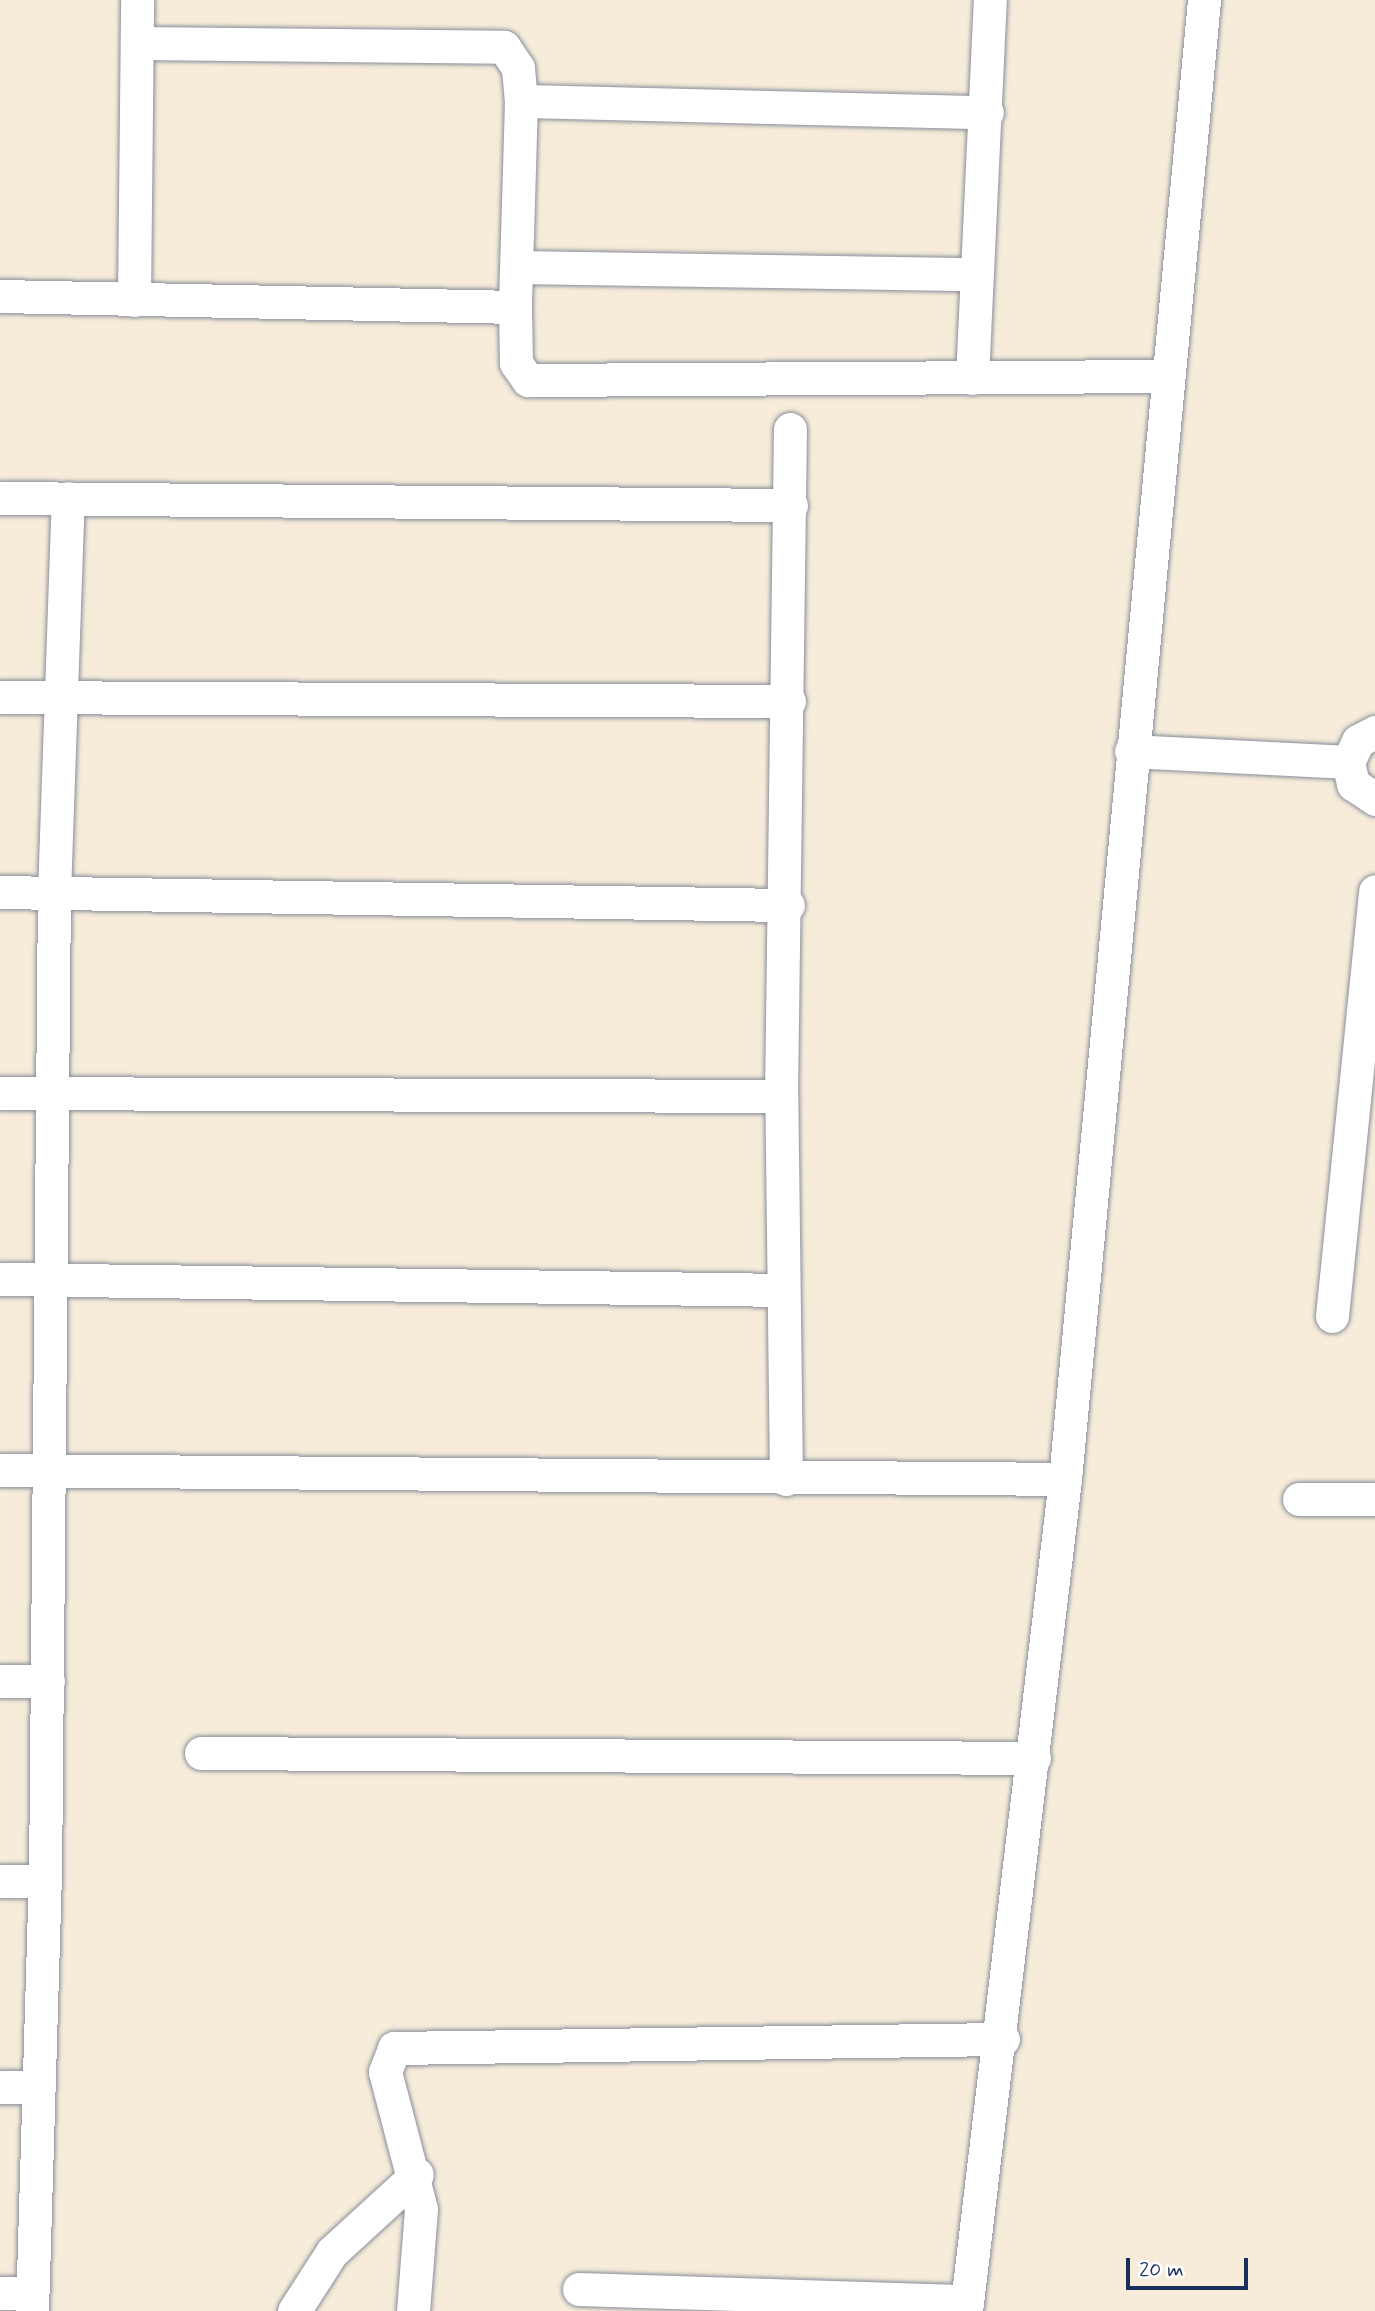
<!DOCTYPE html>
<html>
<head>
<meta charset="utf-8">
<style>
  body { margin:0 }
  #map { position:relative; width:1375px; height:2311px; overflow:hidden; background:#f6ecd9; font-family:Mynerve,sans-serif }
  div>[style] { position:absolute }
  .roads { filter:drop-shadow(0 0 2px #888e9c) drop-shadow(0 0 2px #888e9c) }
  .minor>* { height:33px; margin:-16.5px; padding:0 16.5px; transform-origin:16.5px; border-radius:16.5px; background:#fff }
  span { translate:-50% -50%; white-space:nowrap; text-align:center; line-height:1.15; -webkit-text-stroke:7px #fff; paint-order:stroke }
  .scale { position:absolute; left:1126px; top:2258px; width:122px; height:32px; box-sizing:border-box; border:4px solid #1b2f5e; border-top:0; padding-left:9px; font-size:21px; line-height:24px; white-space:nowrap; color:#1b2f5e; -webkit-text-stroke:5px #fff; paint-order:stroke }
</style>
</head>
<body>
<div id="map">
  <div class="roads">
    <div class="minor">
      <div style="left:137px;top:43px;width:367px;rotate:0.6deg"></div>
      <div style="left:504px;top:47px;width:25px;rotate:56deg"></div>
      <div style="left:518px;top:68px;width:33px;rotate:85deg"></div>
      <div style="left:521px;top:101px;width:206px;rotate:91.7deg"></div>
      <div style="left:515px;top:307px;width:56px;rotate:89deg"></div>
      <div style="left:516px;top:363px;width:21px;rotate:55deg"></div>
      <div style="left:528px;top:380px;width:640px;rotate:-0.36deg"></div>
      <div style="left:521px;top:101px;width:466px;rotate:1.4deg"></div>
      <div style="left:518px;top:267px;width:456px;rotate:0.9deg"></div>
      <div style="left:0;top:296px;width:515px;rotate:1.22deg"></div>
      <div style="left:134px;top:300px;width:300px;rotate:-89.4deg"></div>
      <div style="left:972px;top:378px;width:378px;rotate:-87.3deg"></div>
      <div style="left:0;top:498px;width:791px;rotate:0.51deg"></div>
      <div style="left:0;top:697px;width:789px;rotate:0.29deg"></div>
      <div style="left:1375px;top:732px;width:19px;rotate:152deg"></div>
      <div style="left:1358px;top:741px;width:23px;rotate:115deg"></div>
      <div style="left:1348px;top:762px;width:23px;rotate:77deg"></div>
      <div style="left:1353px;top:784px;width:27px;rotate:34deg"></div>
      <div style="left:1131px;top:751px;width:217px;rotate:2.9deg"></div>
      <div style="left:0;top:892px;width:788px;rotate:0.95deg"></div>
      <div style="left:0;top:1093px;width:781px;rotate:0.22deg"></div>
      <div style="left:0;top:1279px;width:783px;rotate:0.8deg"></div>
      <div style="left:1332px;top:1316px;width:427px;rotate:-84.2deg"></div>
      <div style="left:0;top:1470px;width:1065px;rotate:0.48deg"></div>
      <div style="left:786px;top:1479px;width:383px;rotate:-90.7deg"></div>
      <div style="left:781px;top:1096px;width:667px;rotate:-89.23deg"></div>
      <div style="left:1299px;top:1499px;width:76px"></div>
      <div style="left:0;top:1681px;width:48px"></div>
      <div style="left:201px;top:1753px;width:833px;rotate:0.34deg"></div>
      <div style="left:0;top:1881px;width:45px"></div>
      <div style="left:0;top:2087px;width:38px"></div>
      <div style="left:579px;top:2289px;width:388px;rotate:1.8deg"></div>
      <div style="left:0;top:2293px;width:32px"></div>
      <div style="left:32px;top:2311px;width:430px;rotate:-88.3deg"></div>
      <div style="left:45px;top:1881px;width:988px;rotate:-89.48deg"></div>
      <div style="left:54px;top:893px;width:395px;rotate:-88deg"></div>
      <div style="left:294px;top:2311px;width:70px;rotate:-57.2deg"></div>
      <div style="left:332px;top:2252px;width:115px;rotate:-42.5deg"></div>
      <div style="left:413px;top:2311px;width:102px;rotate:-85.5deg"></div>
      <div style="left:421px;top:2209px;width:142px;rotate:-104.7deg"></div>
      <div style="left:385px;top:2072px;width:26px;rotate:-69deg"></div>
      <div style="left:394px;top:2048px;width:609px;rotate:-0.85deg"></div>
      <div style="left:966px;top:2311px;width:838px;rotate:-83.21deg"></div>
      <div style="left:1065px;top:1479px;width:1486px;rotate:-84.63deg"></div>
    </div>
  </div>
  <div class="scale">20 m</div>
</div>
</body>
</html>
